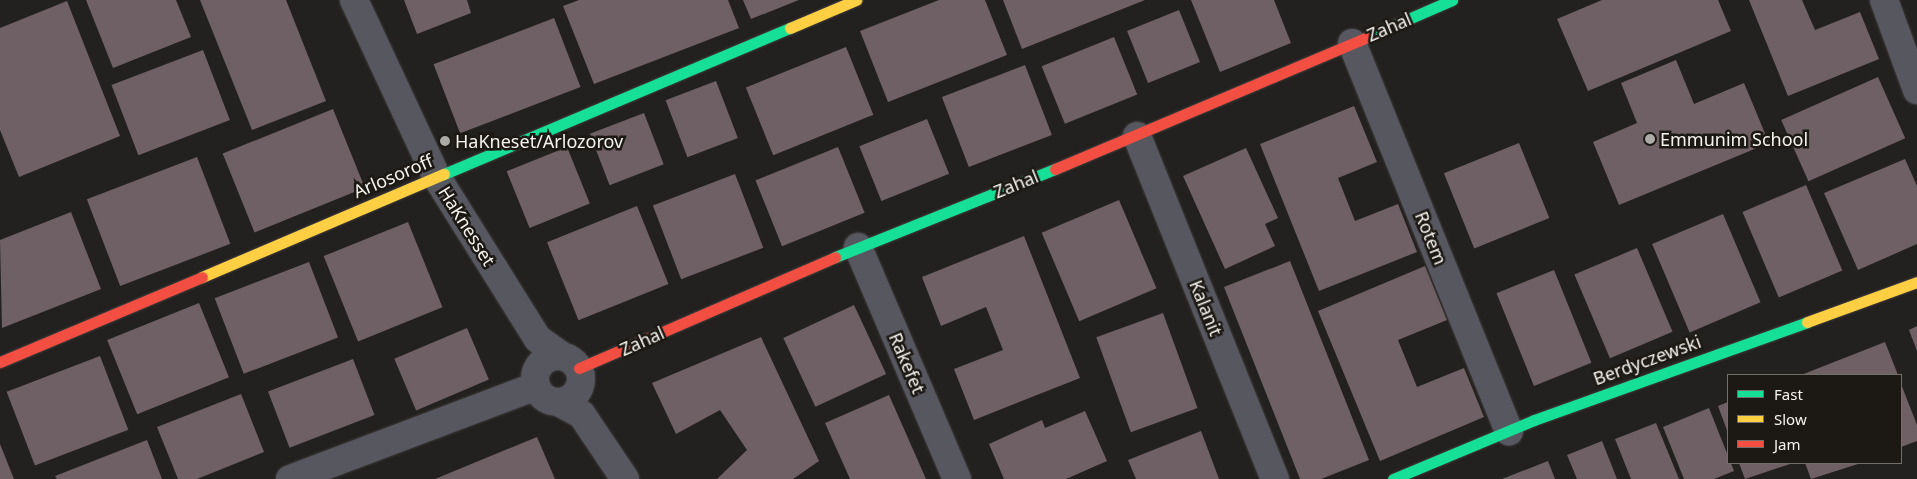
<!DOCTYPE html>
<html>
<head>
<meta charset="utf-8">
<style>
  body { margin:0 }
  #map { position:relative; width:1917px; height:479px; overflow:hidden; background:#23211f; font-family:"Noto Sans",sans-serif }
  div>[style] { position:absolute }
  .building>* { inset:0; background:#6f6065; transform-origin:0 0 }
  .roads { filter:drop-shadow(0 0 1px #403e3d) drop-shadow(0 0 1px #403e3d) }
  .street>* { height:28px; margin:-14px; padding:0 14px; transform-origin:14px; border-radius:14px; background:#575760 }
  .street>.ring { margin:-14px; padding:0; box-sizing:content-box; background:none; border:28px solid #575760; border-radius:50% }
  .fast>* { height:11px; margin:-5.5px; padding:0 5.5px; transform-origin:5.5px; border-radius:5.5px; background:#16e098 }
  .slow>* { height:11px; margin:-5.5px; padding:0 5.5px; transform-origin:5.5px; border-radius:5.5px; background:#ffcf43 }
  .jam>* { height:11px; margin:-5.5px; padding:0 5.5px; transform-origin:5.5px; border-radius:5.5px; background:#f24e42 }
  .dots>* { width:14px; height:14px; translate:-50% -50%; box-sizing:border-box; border:2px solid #1c1914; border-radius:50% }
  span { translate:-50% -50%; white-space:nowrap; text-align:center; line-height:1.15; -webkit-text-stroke:5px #1c1914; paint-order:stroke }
  .street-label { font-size:18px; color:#f5f3f0 }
  .poi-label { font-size:18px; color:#f5f3f0 }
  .left { translate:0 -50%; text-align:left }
  .legend { position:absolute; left:1727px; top:374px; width:175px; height:90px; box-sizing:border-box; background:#1c1914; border:1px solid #73706c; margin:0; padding:6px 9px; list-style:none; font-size:15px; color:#f5f3f0 }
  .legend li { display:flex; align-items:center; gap:10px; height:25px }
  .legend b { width:25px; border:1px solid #73706c }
</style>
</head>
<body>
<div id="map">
  <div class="building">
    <div style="clip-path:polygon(86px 0,176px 0,191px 37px,113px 68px)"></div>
    <div style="clip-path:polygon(200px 0,286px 0,326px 101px,252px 130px)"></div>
    <div style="clip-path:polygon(404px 0,467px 0,471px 13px,417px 34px)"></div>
    <div style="clip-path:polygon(579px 0,728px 0,739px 28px,594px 84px,563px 6px)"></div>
    <div style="clip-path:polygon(743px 0,799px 0,751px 19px)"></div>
    <div style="clip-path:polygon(939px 0,985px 0,1007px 55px,888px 102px,860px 31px)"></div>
    <div style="clip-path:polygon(1003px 0,1145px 0,1022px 49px)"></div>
    <div style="clip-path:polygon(1191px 0,1274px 0,1291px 43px,1220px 72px)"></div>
    <div style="clip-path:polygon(1602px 0,1718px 0,1731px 31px,1588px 91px,1557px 19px)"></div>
    <div style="clip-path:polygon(1749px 0,1802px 0,1815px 30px,1860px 12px,1879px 59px,1788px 96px)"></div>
    <div style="clip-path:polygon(67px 1px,120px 136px,19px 177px,0 130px,0 28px)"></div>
    <div style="left:1179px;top:10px;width:56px;height:56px;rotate:68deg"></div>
    <div style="left:554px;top:18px;width:74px;height:129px;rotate:69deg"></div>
    <div style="left:1114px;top:37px;width:62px;height:78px;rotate:68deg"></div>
    <div style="left:846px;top:47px;width:73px;height:108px;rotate:68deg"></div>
    <div style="left:203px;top:50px;width:75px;height:98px;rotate:69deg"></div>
    <div style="clip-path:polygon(1676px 60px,1694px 104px,1744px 83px,1769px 143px,1619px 205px,1593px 142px,1637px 123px,1621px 83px)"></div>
    <div style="left:1025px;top:65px;width:75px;height:89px;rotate:69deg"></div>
    <div style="left:1878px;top:77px;width:67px;height:106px;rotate:66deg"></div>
    <div style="left:716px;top:81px;width:61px;height:54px;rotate:69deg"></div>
    <div style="clip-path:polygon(1354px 106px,1377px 162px,1338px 178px,1355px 221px,1398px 204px,1417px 252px,1319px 291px,1260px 144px)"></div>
    <div style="left:333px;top:109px;width:85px;height:119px;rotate:68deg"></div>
    <div style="left:644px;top:113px;width:55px;height:58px;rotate:69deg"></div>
    <div style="left:927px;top:119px;width:59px;height:73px;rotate:68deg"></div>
    <div style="left:1519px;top:143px;width:81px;height:81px;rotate:68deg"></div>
    <div style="left:567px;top:147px;width:61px;height:65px;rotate:68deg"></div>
    <div style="left:838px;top:147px;width:71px;height:89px;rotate:68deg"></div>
    <div style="clip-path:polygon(1246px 148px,1278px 218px,1265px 224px,1275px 246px,1225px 269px,1183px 176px)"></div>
    <div style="left:197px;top:157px;width:93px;height:118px;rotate:69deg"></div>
    <div style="clip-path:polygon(1905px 159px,1917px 186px,1917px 244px,1858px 270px,1824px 193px)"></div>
    <div style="left:735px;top:174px;width:79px;height:88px;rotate:69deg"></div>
    <div style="left:1806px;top:185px;width:93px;height:69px;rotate:67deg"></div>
    <div style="left:1119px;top:200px;width:96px;height:84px;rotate:67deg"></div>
    <div style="left:637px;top:206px;width:84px;height:97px;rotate:68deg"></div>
    <div style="clip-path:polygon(71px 212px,101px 289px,2px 328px,0 240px)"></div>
    <div style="left:1723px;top:214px;width:96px;height:77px;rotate:67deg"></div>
    <div style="left:408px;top:222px;width:92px;height:91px;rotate:68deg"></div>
    <div style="clip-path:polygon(1024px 236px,1080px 378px,974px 420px,954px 369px,1003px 350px,986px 307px,941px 326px,922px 277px)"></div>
    <div style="left:1637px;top:248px;width:91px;height:68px;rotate:67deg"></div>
    <div style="clip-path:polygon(1290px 261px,1369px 460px,1321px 479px,1300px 479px,1224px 287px)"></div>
    <div style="left:309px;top:262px;width:81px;height:101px;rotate:69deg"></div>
    <div style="clip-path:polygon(1425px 266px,1447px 320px,1398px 340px,1417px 387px,1464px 368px,1484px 417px,1380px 461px,1318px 311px)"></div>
    <div style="left:1554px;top:270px;width:100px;height:62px;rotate:68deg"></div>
    <div style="left:199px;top:303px;width:80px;height:99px;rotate:68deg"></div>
    <div style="left:854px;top:305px;width:76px;height:78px;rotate:65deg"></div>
    <div style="left:1163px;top:313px;width:101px;height:71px;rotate:70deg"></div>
    <div style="clip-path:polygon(1917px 326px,1917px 351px,1909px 330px)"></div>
    <div style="left:467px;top:328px;width:56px;height:79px;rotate:67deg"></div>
    <div style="clip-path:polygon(761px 337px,819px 461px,793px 479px,717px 479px,747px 450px,720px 410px,676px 434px,652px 383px)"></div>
    <div style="clip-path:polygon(1885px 342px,1898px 375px,1801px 375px)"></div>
    <div style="left:100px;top:356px;width:79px;height:100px;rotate:69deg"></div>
    <div style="left:353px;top:359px;width:60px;height:91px;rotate:69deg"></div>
    <div style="clip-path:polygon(1901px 384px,1917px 425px,1917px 441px,1901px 447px)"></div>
    <div style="clip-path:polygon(241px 394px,264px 452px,197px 479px,178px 479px,157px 427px)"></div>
    <div style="clip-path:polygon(889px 395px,926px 479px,850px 479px,825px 423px)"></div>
    <div style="clip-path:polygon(1728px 402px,1728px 433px,1718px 406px)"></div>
    <div style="clip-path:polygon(1709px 408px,1734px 471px,1714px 479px,1684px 479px,1663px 427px)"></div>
    <div style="clip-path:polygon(1085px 411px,1107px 461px,1066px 479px,1004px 479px,989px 444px,1042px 420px,1045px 428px)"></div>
    <div style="clip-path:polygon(1656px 423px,1679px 479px,1631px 479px,1615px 439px)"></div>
    <div style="clip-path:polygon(1201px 431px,1219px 479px,1136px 479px,1128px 460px)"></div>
    <div style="clip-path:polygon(537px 437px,555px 479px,435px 479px)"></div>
    <div style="clip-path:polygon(147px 440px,162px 479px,57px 479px,55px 476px)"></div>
    <div style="clip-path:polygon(1602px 441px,1617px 479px,1577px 479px,1567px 455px)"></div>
    <div style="clip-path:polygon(0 444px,14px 479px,0 479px)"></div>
    <div style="clip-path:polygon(1548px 461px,1555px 479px,1502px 479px)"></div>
    <div style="clip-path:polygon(1739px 463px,1790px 463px,1790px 464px,1745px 479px)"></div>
    <div style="clip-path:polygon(1805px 463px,1861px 463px,1811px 479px)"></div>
  </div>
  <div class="roads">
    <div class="street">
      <div style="left:354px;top:0;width:194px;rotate:65deg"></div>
      <div style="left:436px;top:176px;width:192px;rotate:58deg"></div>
      <div style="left:538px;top:339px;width:29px;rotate:35deg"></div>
      <div style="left:1884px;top:0;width:96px;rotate:69.9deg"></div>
      <div style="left:1352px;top:43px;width:419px;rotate:68deg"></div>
      <div style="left:1137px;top:136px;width:370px;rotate:68.1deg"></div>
      <div style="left:858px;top:247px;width:252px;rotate:66.9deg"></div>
      <div class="ring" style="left:535px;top:356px;width:18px;height:18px"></div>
      <div style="left:558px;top:402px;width:27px;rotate:28deg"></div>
      <div style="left:582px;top:415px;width:77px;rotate:56.1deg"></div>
      <div style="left:290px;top:479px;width:263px;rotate:-20.7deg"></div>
    </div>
    <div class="fast">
      <div style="left:1367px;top:37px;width:93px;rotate:-23.5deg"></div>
      <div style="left:444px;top:174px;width:376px;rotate:-22.9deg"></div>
      <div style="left:835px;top:257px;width:237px;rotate:-21.8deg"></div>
      <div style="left:1393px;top:479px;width:153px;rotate:-22.7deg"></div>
      <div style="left:1534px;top:420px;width:290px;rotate:-19.7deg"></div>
    </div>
    <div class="slow">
      <div style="left:790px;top:28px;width:72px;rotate:-23deg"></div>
      <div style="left:202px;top:277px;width:263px;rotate:-23.1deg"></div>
      <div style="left:1807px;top:322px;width:117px;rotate:-20deg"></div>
    </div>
    <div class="jam">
      <div style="left:1055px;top:169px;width:339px;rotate:-22.9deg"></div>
      <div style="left:0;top:362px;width:219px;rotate:-22.8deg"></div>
      <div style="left:579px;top:368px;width:279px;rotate:-23.4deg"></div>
    </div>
  </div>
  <div class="dots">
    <div style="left:1650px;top:139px;background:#acaaa7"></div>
    <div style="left:445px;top:141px;background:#acaaa7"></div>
  </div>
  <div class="street-label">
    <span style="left:1389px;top:27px;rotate:-23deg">Zahal</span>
    <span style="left:393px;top:176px;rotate:-23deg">Arlosoroff</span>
    <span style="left:1016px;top:184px;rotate:-22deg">Zahal</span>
    <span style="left:467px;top:226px;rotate:58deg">HaKnesset</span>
    <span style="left:1431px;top:238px;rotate:68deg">Rotem</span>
    <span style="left:1206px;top:308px;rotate:68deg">Kalanit</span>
    <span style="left:642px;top:341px;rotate:-24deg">Zahal</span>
    <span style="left:1647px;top:360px;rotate:-20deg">Berdyczewski</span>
    <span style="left:907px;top:363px;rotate:67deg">Rakefet</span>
  </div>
  <div class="poi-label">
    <span class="left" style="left:1660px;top:139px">Emmunim School</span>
    <span class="left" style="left:455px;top:141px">HaKneset/Arlozorov</span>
  </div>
  <ul class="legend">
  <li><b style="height:6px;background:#16e098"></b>Fast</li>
  <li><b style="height:6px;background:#ffcf43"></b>Slow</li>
  <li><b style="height:6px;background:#f24e42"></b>Jam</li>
  </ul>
</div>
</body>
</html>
